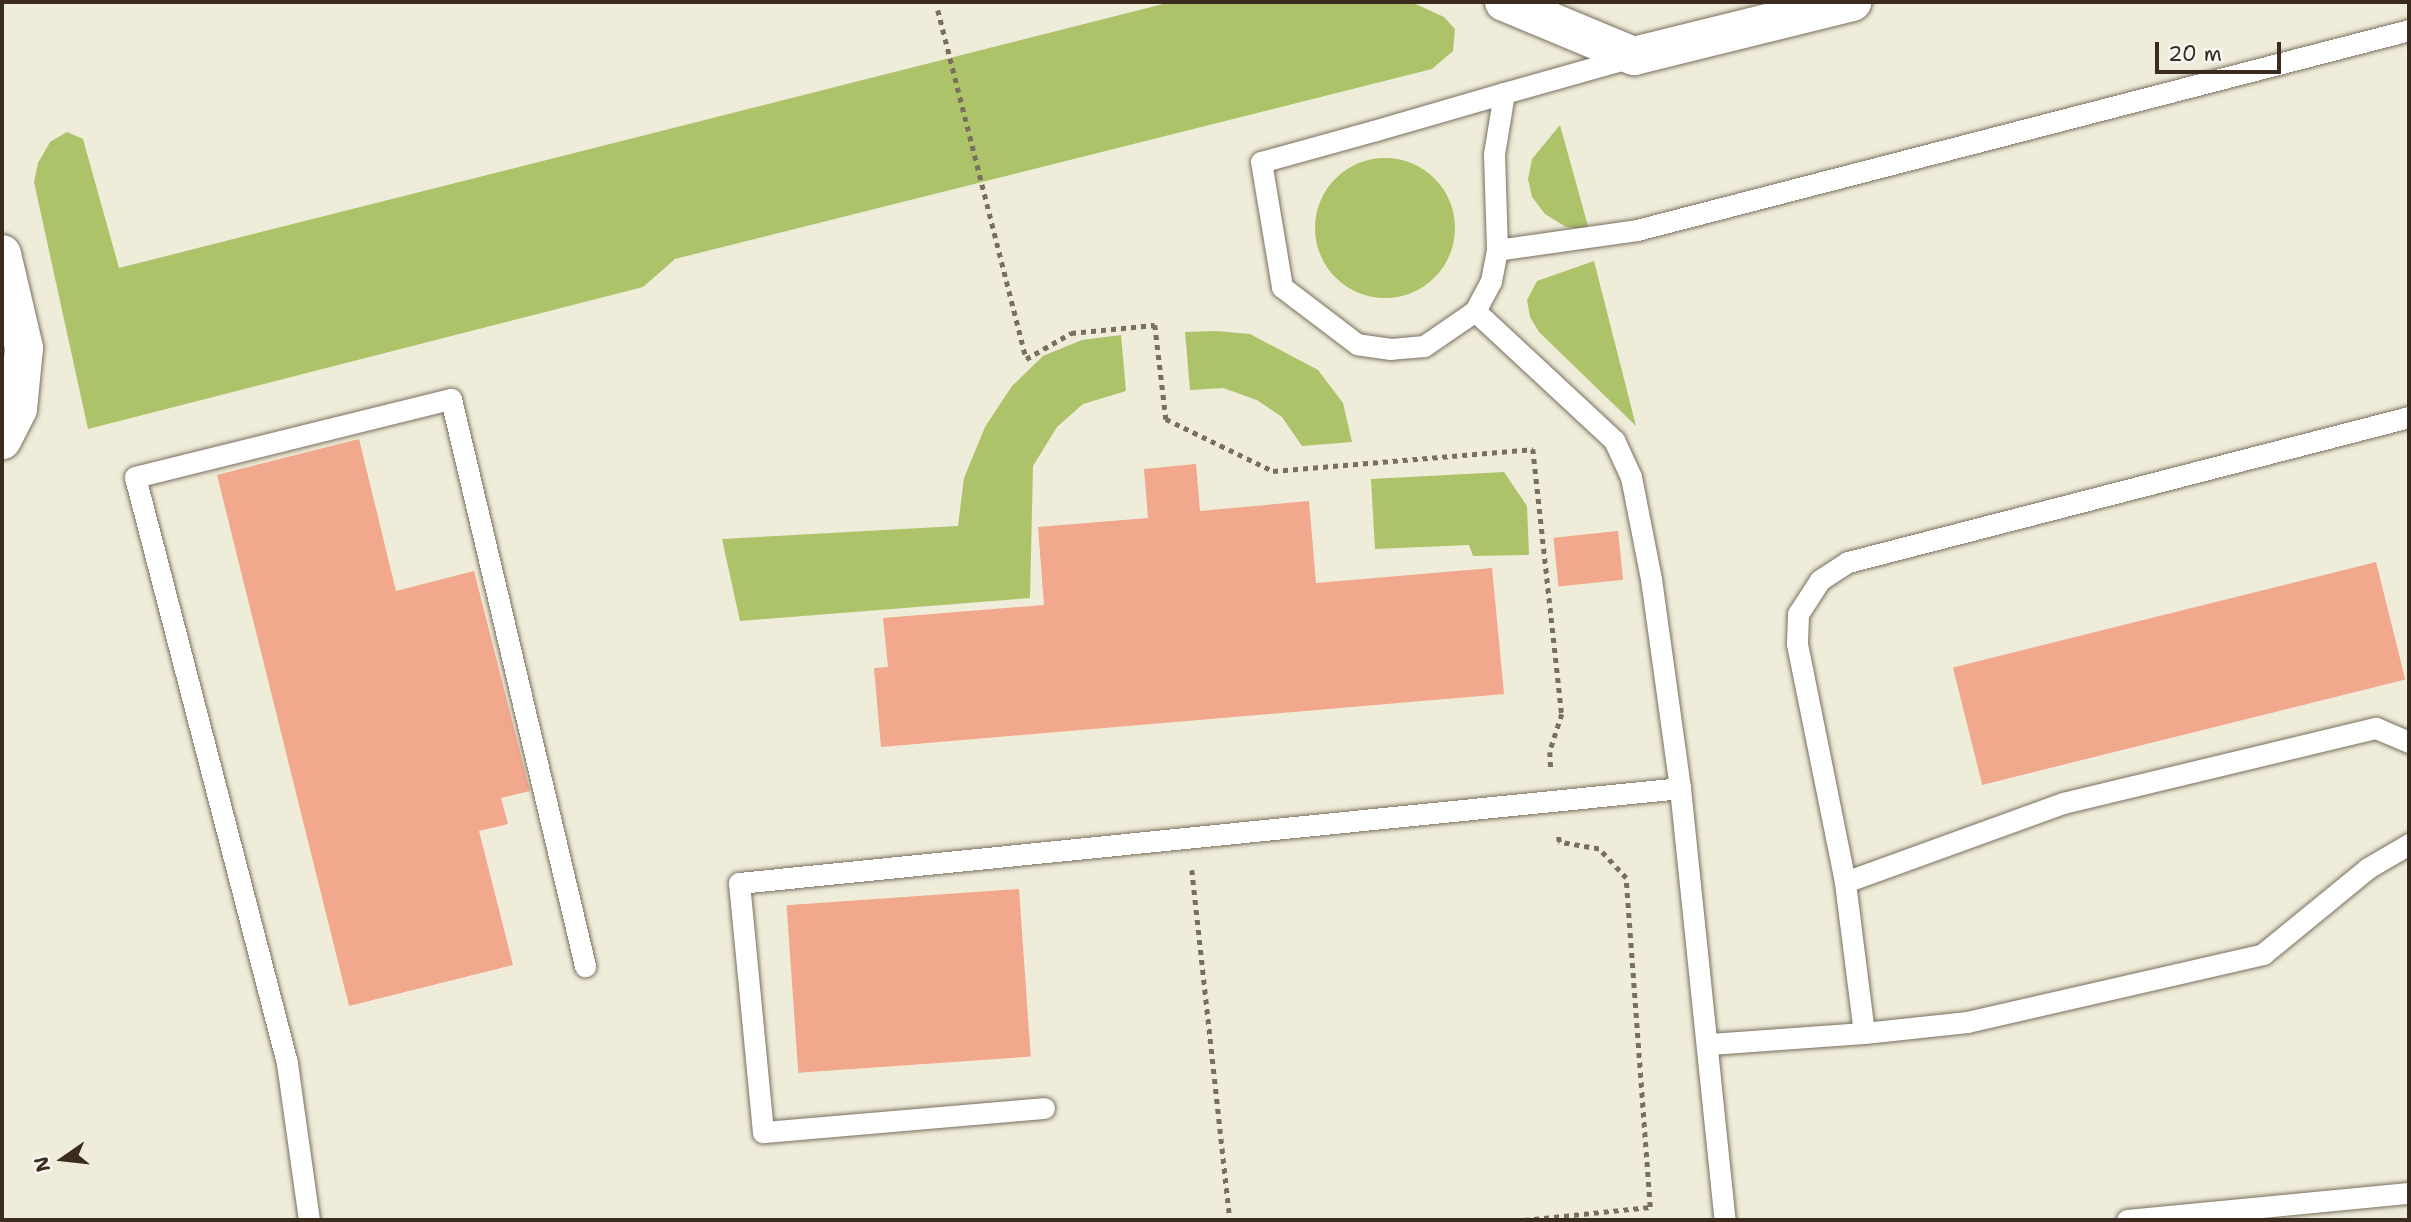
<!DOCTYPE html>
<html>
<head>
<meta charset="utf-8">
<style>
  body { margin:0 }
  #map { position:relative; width:2411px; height:1222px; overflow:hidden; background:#efecd9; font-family:"Shantell Sans",sans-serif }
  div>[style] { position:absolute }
  .green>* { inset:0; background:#acc369 }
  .round { border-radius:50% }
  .building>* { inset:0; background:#f2a88d; transform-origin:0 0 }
  .path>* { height:4.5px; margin-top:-2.25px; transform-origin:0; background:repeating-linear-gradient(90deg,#7a6e5f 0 5px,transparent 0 10px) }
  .roads { filter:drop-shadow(0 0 2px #7a6e5f) drop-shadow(0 0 2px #7a6e5f) }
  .service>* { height:21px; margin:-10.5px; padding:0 10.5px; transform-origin:10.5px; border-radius:10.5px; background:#fff }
  .minor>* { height:38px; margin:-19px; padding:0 19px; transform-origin:19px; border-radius:19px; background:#fff }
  span { translate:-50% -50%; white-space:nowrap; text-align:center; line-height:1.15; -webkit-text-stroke:5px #f6f6f2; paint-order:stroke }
  .frame { position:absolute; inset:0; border:4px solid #3b2a1e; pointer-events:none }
  .north { position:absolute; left:28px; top:1124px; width:70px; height:70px; -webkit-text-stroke:5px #f6f6f2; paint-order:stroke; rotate:256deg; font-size:19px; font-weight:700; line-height:28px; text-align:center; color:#3b2a1e }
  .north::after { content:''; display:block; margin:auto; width:24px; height:32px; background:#3b2a1e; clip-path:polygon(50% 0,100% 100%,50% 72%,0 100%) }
  .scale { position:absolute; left:2155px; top:42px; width:126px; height:32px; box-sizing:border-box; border:4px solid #3b2a1e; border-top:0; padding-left:9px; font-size:21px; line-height:24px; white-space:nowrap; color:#3b2a1e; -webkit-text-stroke:5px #f6f6f2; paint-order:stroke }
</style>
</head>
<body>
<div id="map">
  <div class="green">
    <div style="clip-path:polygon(1171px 2px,1411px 2px,1444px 17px,1455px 29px,1453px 51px,1432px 69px,675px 259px,643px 287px,88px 429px,34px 182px,38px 163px,50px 142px,67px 132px,83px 139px,119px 268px)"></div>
    <div style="clip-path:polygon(1560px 125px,1589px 230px,1566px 227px,1545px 214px,1532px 197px,1528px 179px,1532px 159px)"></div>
    <div class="round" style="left:1315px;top:158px;width:140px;height:140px"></div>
    <div style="clip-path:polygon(1594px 261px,1636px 426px,1539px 332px,1530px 317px,1527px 300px,1537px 281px)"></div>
    <div style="clip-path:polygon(1216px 331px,1250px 334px,1318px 370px,1343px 403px,1352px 442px,1302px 446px,1282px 417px,1257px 400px,1223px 388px,1190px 390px,1185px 332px)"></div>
    <div style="clip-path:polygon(1121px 335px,1126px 391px,1083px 404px,1057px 427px,1033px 466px,1030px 598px,740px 621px,722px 539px,958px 526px,964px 478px,985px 427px,1012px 386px,1043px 356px,1082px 340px)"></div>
    <div style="clip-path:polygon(1504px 472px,1527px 506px,1529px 555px,1473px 556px,1469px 545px,1375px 549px,1371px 479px)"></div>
  </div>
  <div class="building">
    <div style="clip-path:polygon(359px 439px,396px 591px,474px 571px,530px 791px,501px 798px,508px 824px,479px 831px,513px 965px,349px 1006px,217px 475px)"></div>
    <div style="clip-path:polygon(1196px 464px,1200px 511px,1309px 501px,1316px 583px,1492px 568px,1504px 694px,881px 747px,874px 668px,888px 667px,883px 618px,1044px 605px,1038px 527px,1148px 518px,1144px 469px)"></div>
    <div style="left:1618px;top:531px;width:49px;height:65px;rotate:84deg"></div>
    <div style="left:2376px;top:562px;width:121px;height:436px;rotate:76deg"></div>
    <div style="left:1019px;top:889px;width:168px;height:233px;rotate:86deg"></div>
  </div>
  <div class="path">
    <div style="left:938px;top:10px;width:360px;rotate:75.8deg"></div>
    <div style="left:1026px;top:359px;width:52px;rotate:-30deg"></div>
    <div style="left:1071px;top:333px;width:84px;rotate:-5.4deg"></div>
    <div style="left:1155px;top:325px;width:95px;rotate:83.3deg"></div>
    <div style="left:1166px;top:419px;width:119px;rotate:25.9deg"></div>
    <div style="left:1273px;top:471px;width:261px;rotate:-4.8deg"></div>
    <div style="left:1533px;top:449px;width:267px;rotate:83.8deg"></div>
    <div style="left:1562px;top:714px;width:40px;rotate:108deg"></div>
    <div style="left:1550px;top:752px;width:17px;rotate:87deg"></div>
    <div style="left:1192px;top:870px;width:352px;rotate:83.8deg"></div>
    <div style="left:1524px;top:1220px;width:127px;rotate:-5.9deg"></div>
    <div style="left:1650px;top:1207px;width:330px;rotate:-94.2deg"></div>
    <div style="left:1626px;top:878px;width:40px;rotate:-133deg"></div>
    <div style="left:1599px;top:849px;width:41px;rotate:-170.1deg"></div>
    <div style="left:1559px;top:842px;width:9px;rotate:-96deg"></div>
  </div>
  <div class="roads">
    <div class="service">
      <div style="left:1504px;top:93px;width:62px;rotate:99.3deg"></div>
      <div style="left:1494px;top:154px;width:96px;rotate:88.2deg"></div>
      <div style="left:1497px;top:250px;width:32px;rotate:101deg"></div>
      <div style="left:1491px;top:281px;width:34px;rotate:118deg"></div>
      <div style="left:1475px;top:311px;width:62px;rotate:145.5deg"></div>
      <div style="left:1424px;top:346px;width:33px;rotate:175deg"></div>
      <div style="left:1391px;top:349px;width:34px;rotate:-172deg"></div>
      <div style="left:1357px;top:344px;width:94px;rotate:-142.8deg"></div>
      <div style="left:1282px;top:287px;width:127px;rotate:-99.5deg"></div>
      <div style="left:1261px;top:162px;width:116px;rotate:-15.5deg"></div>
      <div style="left:1373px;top:131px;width:136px;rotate:-16.2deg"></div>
      <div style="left:1504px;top:93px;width:133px;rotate:-15.7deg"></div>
      <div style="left:1497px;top:250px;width:141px;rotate:-8.1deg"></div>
      <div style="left:1637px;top:230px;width:797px;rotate:-14.52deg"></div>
      <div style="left:1475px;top:311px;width:190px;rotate:42.9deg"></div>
      <div style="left:1614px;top:440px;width:41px;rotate:65.3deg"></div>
      <div style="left:1631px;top:477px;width:104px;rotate:78.9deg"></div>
      <div style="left:1651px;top:579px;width:211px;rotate:82.1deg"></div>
      <div style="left:1680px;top:788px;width:434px;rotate:84.1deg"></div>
      <div style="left:1845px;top:882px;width:232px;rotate:-19.9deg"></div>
      <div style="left:2063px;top:803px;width:322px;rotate:-13.5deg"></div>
      <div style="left:2376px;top:728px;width:36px;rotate:23deg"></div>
      <div style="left:1864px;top:1033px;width:104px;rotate:-6.1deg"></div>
      <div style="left:1967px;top:1022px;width:304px;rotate:-12.9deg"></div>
      <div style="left:2263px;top:954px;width:136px;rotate:-39.3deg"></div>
      <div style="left:2368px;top:868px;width:48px;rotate:-30.3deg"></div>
      <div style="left:1710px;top:1044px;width:154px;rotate:-4.1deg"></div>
      <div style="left:1864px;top:1033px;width:152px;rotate:-97.2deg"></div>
      <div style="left:1845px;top:882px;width:244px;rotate:-101.4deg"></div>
      <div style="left:1797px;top:643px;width:29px;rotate:-88deg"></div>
      <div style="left:1798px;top:614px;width:40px;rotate:-57.1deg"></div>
      <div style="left:1820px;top:580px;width:33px;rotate:-33deg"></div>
      <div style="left:1848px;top:562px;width:579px;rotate:-14.49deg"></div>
      <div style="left:1044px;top:1108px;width:282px;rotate:175.1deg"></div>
      <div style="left:763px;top:1132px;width:250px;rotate:-95.5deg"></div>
      <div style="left:739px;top:883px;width:946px;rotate:-5.76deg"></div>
      <div style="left:309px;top:1220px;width:159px;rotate:-98deg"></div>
      <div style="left:287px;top:1063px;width:605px;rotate:-104.54deg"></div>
      <div style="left:135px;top:477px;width:325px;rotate:-13.9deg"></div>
      <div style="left:451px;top:399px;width:583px;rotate:76.7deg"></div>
      <div style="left:2127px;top:1220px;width:283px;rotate:-5.5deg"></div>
    </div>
    <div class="minor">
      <div style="left:1504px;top:2px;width:141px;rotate:22.6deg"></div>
      <div style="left:1634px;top:56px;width:225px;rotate:-13.9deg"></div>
      <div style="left:2px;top:254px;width:97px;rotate:76.8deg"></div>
      <div style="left:24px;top:348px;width:61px;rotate:95.6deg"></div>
      <div style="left:18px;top:409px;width:35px;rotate:117deg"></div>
    </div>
  </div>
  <div class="frame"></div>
  <div class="north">N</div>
  <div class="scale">20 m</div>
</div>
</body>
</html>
